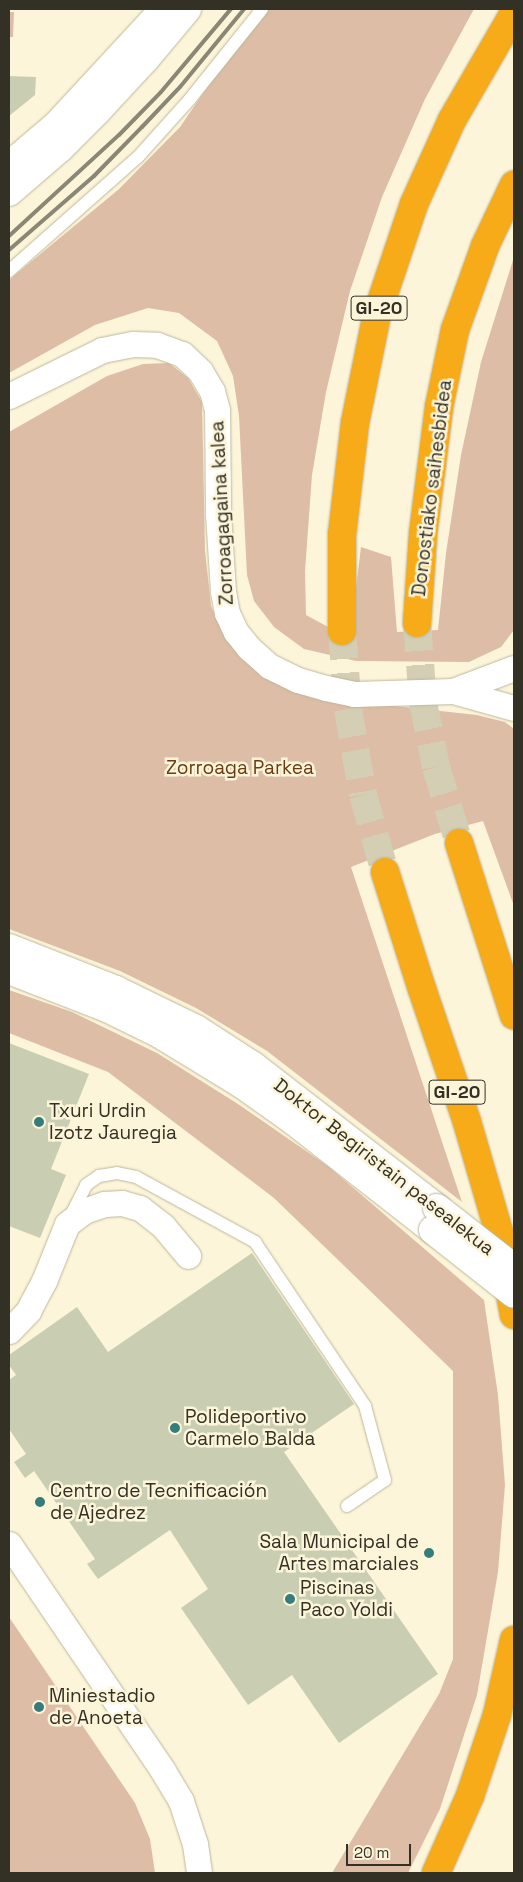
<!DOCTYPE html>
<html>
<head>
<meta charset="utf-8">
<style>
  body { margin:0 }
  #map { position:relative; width:523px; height:1882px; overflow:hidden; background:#fcf5d9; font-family:"Space Grotesk",sans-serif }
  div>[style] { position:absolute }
  .green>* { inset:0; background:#debda6 }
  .building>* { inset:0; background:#c9ceb3 }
  .highway-tunnel>* { height:28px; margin-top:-14px; transform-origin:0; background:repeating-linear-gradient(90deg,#d4ceb5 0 28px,transparent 0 42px) }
  .roads { filter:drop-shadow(0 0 1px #bdb79c) drop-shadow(0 0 1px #bdb79c) }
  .lane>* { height:12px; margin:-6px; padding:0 6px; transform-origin:6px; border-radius:6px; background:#fff }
  .street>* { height:25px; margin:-12.5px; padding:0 12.5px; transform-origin:12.5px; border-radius:12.5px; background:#fff }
  .secondary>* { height:28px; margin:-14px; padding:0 14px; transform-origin:14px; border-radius:14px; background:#fff }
  .highway>* { height:28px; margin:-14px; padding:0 14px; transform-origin:14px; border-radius:14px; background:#f7ab18 }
  .rail>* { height:4px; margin:-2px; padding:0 2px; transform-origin:2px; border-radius:2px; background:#8b8775 }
  .bridges { filter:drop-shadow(0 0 1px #bdb79c) drop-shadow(0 0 1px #bdb79c) }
  .secondary-bridge>* { height:28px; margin:-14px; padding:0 14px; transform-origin:14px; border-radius:14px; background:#fff }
  .dots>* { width:14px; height:14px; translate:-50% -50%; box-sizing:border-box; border:2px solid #fcf5d9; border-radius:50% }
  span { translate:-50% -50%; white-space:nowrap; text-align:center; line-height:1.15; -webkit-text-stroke:5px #fcf5d9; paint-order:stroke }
  .shield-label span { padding:1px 4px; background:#fcf5d9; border:1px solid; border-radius:4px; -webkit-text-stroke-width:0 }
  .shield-label { font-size:18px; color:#333026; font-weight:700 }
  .street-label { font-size:19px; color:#333026 }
  .park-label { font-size:19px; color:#6c3b11 }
  .poi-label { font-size:19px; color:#333026 }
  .left { translate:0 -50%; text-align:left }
  .right { translate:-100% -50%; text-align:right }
  .frame { position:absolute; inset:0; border:10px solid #333026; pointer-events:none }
  .scale { position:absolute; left:346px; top:1844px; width:65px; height:22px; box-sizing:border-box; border:2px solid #333026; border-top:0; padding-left:6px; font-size:15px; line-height:18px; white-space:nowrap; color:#333026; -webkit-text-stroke:4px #fcf5d9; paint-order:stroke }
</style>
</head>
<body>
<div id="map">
  <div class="green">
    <div style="clip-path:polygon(267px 9px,474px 9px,425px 99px,382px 197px,350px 291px,326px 392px,312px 475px,305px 571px,306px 615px,330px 628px,351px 629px,361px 547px,391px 557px,397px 632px,438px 630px,446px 553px,461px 455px,481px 362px,514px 257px,514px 630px,501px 647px,469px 662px,356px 661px,304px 649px,274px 627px,254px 601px,247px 575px,239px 416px,233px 376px,217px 341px,179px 313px,148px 308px,95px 325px,9px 373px,9px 280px,119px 189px,180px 127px,241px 38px)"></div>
    <div style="clip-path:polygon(9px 12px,14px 12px,13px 37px,9px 37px)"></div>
    <div style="clip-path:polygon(169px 363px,188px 378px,202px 402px,205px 551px,211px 606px,222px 631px,234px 648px,386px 705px,477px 715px,505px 722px,514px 729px,514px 906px,483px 821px,435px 834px,351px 867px,462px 1202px,267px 1051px,196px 1008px,120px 971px,9px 929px,9px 432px,107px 376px,143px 364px)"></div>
    <div style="clip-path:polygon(9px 990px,72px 1012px,157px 1053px,238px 1104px,329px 1167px,484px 1300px,498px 1395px,505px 1485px,498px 1572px,477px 1695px,440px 1809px,408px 1873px,332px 1873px,439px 1694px,453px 1659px,453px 1371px,274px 1198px,108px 1072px,9px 1033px)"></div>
    <div style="clip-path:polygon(9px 1617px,135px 1803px,150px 1839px,155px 1873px,9px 1873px)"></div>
  </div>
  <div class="building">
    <div style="clip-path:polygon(9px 76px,36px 77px,35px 95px,9px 116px)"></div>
    <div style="clip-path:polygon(9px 1043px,89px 1074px,51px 1169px,66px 1175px,40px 1238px,9px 1226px)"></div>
    <div style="clip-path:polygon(252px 1253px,354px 1404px,284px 1452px,438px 1674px,339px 1743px,292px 1675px,248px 1705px,181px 1608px,208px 1589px,170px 1530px,98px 1579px,87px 1564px,95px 1559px,34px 1471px,25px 1478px,14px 1462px,26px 1454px,9px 1429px,9px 1380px,16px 1375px,9px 1365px,9px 1355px,77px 1307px,108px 1352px)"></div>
  </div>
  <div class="highway-tunnel">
    <div style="left:417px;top:623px;width:79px;rotate:85.7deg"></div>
    <div style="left:423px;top:702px;width:66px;rotate:78.7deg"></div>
    <div style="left:436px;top:767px;width:79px;rotate:73.2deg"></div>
    <div style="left:342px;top:631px;width:78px;rotate:85.6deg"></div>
    <div style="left:348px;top:709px;width:87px;rotate:80.1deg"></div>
    <div style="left:363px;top:795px;width:80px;rotate:74.1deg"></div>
  </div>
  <div class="roads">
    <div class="lane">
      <div style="left:9px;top:271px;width:172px;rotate:-41.5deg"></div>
      <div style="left:138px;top:157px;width:78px;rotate:-48.1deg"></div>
      <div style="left:190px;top:99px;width:115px;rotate:-51.3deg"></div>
      <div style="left:72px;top:1213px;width:31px;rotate:-63deg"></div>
      <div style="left:86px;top:1185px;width:16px;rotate:-35deg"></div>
      <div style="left:99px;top:1176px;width:18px;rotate:-9deg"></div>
      <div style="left:117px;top:1173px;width:19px;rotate:12deg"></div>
      <div style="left:136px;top:1177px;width:136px;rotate:28.6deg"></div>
      <div style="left:255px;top:1242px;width:197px;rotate:56.1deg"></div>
      <div style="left:365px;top:1406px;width:77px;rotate:74.9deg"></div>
      <div style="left:385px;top:1480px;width:46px;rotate:145.6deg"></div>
    </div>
    <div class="street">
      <div style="left:9px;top:396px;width:104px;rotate:-26.3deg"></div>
      <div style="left:102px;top:350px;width:32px;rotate:-11deg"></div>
      <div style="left:133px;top:344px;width:24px;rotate:2deg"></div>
      <div style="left:157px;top:345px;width:27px;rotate:20deg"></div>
      <div style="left:182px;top:354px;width:25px;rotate:43deg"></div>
      <div style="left:200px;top:371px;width:23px;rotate:59deg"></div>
      <div style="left:212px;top:391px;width:20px;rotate:75deg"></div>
      <div style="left:217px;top:410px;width:104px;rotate:89.4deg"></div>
      <div style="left:218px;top:514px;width:77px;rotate:86.3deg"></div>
      <div style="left:223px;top:591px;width:22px;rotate:80deg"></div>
      <div style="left:227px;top:613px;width:21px;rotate:65deg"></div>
      <div style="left:236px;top:632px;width:21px;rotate:51deg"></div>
      <div style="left:249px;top:648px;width:27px;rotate:42deg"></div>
      <div style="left:269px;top:666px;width:32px;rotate:26deg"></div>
      <div style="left:298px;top:680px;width:29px;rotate:16deg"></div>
      <div style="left:326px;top:688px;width:29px;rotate:12deg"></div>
      <div style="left:354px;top:694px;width:99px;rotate:-1.7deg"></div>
      <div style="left:453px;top:691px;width:63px;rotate:15.6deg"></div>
      <div style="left:453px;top:691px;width:65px;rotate:-20.7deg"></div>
      <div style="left:9px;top:1331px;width:28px;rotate:-46deg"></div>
      <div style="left:28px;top:1311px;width:34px;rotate:-62deg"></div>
      <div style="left:44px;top:1281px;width:61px;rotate:-68deg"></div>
      <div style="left:67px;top:1224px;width:21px;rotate:-37deg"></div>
      <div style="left:84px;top:1211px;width:21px;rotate:-19deg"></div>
      <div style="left:104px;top:1204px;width:18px;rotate:-3deg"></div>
      <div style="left:122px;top:1203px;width:19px;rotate:16deg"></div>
      <div style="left:140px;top:1208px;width:29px;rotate:38deg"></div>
      <div style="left:163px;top:1226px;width:39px;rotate:50deg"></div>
      <div style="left:9px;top:1544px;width:274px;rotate:55.8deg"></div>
      <div style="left:163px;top:1771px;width:35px;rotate:59deg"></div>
      <div style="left:181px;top:1801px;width:45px;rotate:72deg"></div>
      <div style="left:195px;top:1844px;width:29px;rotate:82deg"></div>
    </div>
    <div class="secondary">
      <div style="left:9px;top:166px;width:63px;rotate:-40.5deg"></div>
      <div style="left:57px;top:125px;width:146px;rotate:-47.2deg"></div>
      <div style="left:9px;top:192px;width:67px;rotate:-40.8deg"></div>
      <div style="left:60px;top:148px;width:51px;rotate:-45deg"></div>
      <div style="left:96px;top:112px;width:74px;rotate:-47.2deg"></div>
      <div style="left:146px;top:58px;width:64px;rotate:-50.1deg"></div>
      <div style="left:9px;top:948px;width:115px;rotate:21.4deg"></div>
      <div style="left:116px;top:990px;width:89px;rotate:26deg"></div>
      <div style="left:196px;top:1029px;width:68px;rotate:33deg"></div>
      <div style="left:253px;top:1066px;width:232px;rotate:37.7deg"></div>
      <div style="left:9px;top:970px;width:105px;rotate:21.2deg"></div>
      <div style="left:107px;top:1008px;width:59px;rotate:26.1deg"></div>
      <div style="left:160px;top:1034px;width:96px;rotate:31.4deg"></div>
      <div style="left:242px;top:1084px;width:64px;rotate:35.4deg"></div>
      <div style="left:294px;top:1121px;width:177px;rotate:38.1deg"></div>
    </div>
    <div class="highway">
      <div style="left:417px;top:623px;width:89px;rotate:-86.1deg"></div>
      <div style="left:423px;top:534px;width:128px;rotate:-82.8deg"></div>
      <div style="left:439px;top:407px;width:79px;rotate:-78.3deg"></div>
      <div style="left:455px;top:330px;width:89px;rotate:-70.3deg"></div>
      <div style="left:485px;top:246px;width:68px;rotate:-64.6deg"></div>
      <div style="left:342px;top:631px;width:96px;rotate:-90deg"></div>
      <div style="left:342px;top:535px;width:113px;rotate:-83.4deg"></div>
      <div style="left:355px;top:423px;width:111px;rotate:-78.6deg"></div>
      <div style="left:377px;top:314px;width:116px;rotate:-71.4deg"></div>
      <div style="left:414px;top:204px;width:92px;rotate:-65.7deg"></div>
      <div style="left:452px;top:120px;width:124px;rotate:-59.9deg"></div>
      <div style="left:459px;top:843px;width:181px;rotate:72.3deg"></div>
      <div style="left:385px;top:872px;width:123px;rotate:72.5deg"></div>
      <div style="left:422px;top:989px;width:140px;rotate:71.3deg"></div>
      <div style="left:467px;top:1122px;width:115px;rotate:73.8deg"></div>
      <div style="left:499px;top:1232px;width:84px;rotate:79.8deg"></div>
      <div style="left:436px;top:1873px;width:84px;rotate:-66.2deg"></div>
      <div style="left:470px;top:1796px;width:85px;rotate:-71.6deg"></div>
      <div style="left:497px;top:1715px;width:77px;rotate:-77.2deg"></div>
    </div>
  </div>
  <div class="rail">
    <div style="left:9px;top:236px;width:149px;rotate:-42.6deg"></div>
    <div style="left:119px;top:135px;width:60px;rotate:-45.7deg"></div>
    <div style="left:161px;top:92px;width:109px;rotate:-49.9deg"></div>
    <div style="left:9px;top:250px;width:113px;rotate:-41deg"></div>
    <div style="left:94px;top:176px;width:69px;rotate:-45.6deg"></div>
    <div style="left:142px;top:127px;width:55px;rotate:-46.5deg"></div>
    <div style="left:180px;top:87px;width:101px;rotate:-50.6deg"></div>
  </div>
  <div class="bridges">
    <div class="secondary-bridge">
      <div style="left:437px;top:1208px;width:98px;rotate:37.9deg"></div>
      <div style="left:433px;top:1230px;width:103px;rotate:38.3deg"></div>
    </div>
  </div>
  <div class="dots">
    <div style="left:39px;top:1122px;background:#347d7c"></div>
    <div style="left:175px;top:1428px;background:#347d7c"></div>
    <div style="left:40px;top:1502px;background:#347d7c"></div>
    <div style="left:429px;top:1553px;background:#347d7c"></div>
    <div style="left:290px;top:1599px;background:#347d7c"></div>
    <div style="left:39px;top:1707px;background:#347d7c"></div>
  </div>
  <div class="shield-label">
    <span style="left:379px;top:308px">GI-20</span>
    <span style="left:457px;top:1092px">GI-20</span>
  </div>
  <div class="street-label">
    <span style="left:432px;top:488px;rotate:-83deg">Donostiako saihesbidea</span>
    <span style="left:222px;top:513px;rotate:-93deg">Zorroagagaina kalea</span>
    <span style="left:384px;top:1167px;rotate:38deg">Doktor Begiristain pasealekua</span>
  </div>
  <div class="park-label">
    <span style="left:240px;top:768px">Zorroaga Parkea</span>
  </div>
  <div class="poi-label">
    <span class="left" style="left:49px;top:1122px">Txuri Urdin<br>Izotz Jauregia</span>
    <span class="left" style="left:185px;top:1428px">Polideportivo<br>Carmelo Balda</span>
    <span class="left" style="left:50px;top:1502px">Centro de Tecnificación<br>de Ajedrez</span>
    <span class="right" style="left:419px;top:1553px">Sala Municipal de<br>Artes marciales</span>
    <span class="left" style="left:300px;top:1599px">Piscinas<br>Paco Yoldi</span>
    <span class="left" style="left:49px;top:1707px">Miniestadio<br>de Anoeta</span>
  </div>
  <div class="frame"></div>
  <div class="scale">20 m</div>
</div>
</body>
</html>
